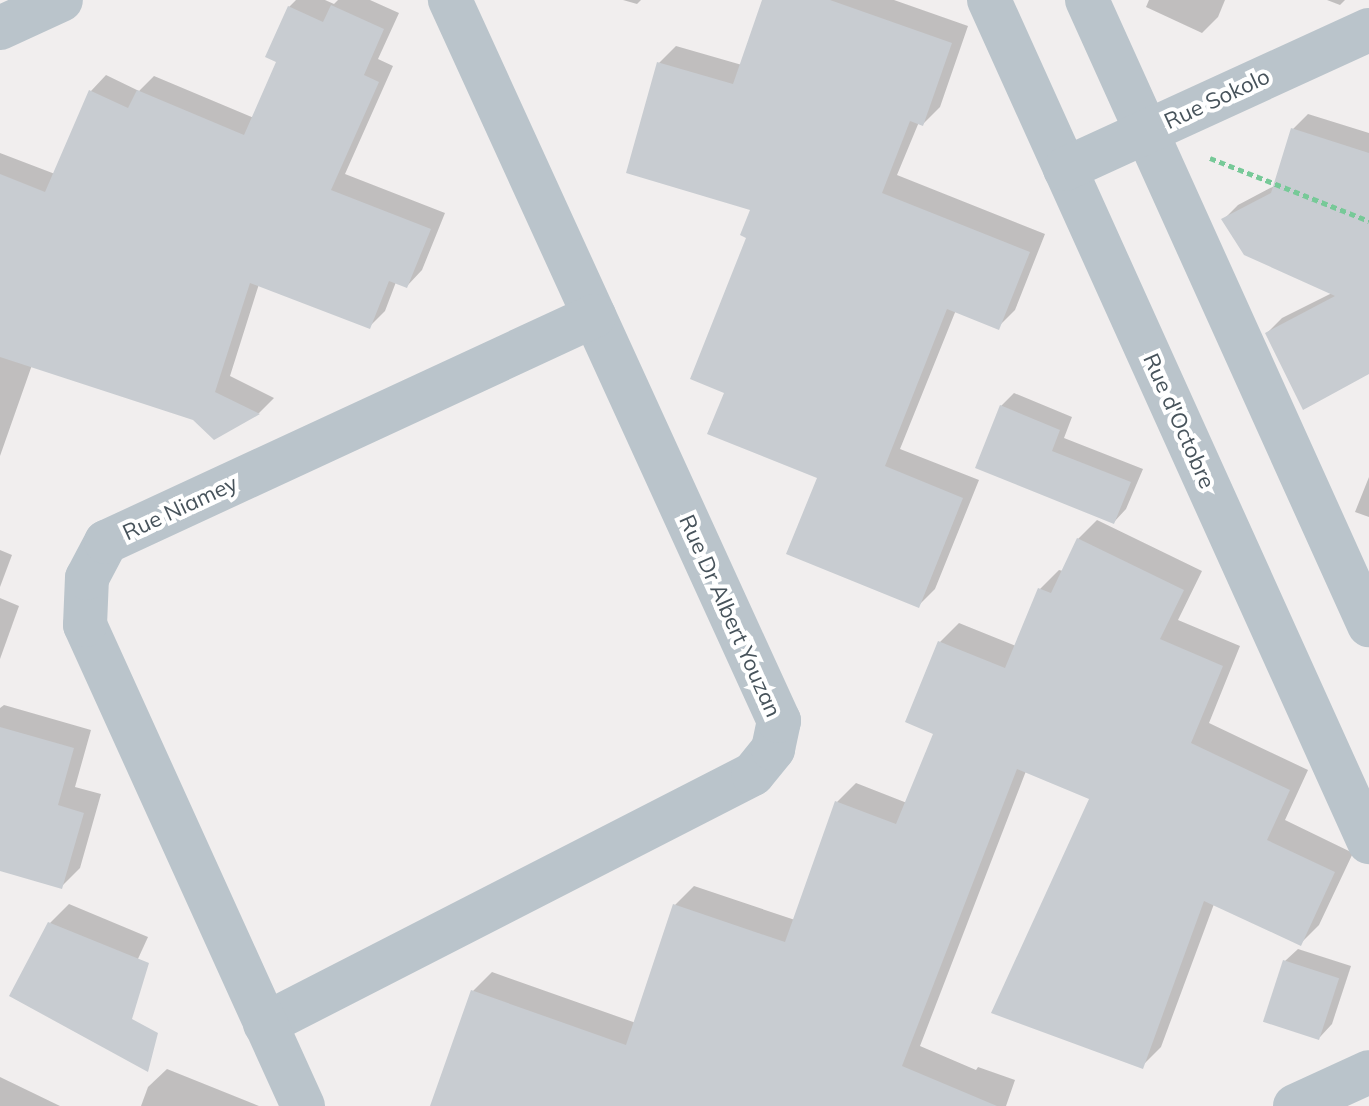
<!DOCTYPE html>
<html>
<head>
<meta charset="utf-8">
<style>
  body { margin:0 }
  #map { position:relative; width:1369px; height:1106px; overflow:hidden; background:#f1eeee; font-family:Mulish,sans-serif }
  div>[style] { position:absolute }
  .shadow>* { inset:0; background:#0003 }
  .building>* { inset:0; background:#c8ccd1; transform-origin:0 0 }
  .path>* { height:5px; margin-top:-2.5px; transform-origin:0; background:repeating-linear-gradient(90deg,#77c998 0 6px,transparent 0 10px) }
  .minor>* { height:44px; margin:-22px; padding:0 22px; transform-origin:22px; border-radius:22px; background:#bac4cb }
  span { translate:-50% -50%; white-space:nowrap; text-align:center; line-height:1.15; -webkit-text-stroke:8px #fff; paint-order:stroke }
  .street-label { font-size:22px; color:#47535b }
</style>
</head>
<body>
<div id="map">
  <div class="shadow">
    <div style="clip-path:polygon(296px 0,325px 0,334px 4px,338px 0,370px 0,399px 13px,378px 59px,393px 66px,345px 174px,445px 213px,422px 270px,407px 286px,396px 282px,385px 311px,369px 327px,259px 284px,230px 376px,274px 398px,259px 413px,215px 437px,194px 419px,32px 365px,0 456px,0 153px,55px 174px,91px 91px,106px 75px,139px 91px,154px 76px,254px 118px,279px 61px,289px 7px)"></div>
    <div style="clip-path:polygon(623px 0,641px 0,637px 4px)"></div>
    <div style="clip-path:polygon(764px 0,894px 0,968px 26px,940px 107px,923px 124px,919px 122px,897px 175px,1045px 234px,1015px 310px,998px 327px,956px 310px,900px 449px,979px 480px,935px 589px,918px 606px,820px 477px,727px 392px,752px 209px,659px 63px,676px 46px,742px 65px)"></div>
    <div style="clip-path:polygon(1149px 0,1225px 0,1218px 17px,1202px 33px,1146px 7px)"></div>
    <div style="clip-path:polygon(1327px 0,1345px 0,1340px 5px)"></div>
    <div style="clip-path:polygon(1308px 114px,1369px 133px,1369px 371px,1267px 333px,1282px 318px,1332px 293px,1223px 220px,1238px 205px,1276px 185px,1293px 129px)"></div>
    <div style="clip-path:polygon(1014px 393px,1072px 417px,1064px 438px,1143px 469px,1126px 509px,1114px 522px,1001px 406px)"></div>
    <div style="clip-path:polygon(1369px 477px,1369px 517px,1355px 512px)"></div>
    <div style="clip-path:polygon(1097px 520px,1202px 571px,1178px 620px,1240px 646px,1209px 723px,1308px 770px,1285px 820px,1353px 853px,1319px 925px,1300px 944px,1214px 904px,1161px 1047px,1142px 1066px,1092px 798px,1026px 771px,920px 1046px,976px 1070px,978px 1067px,1015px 1080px,1006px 1106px,433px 1106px,473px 991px,492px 972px,636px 1023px,675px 905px,694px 886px,795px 920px,837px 802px,856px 783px,907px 803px,936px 733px,940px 642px,959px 623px,1016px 646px,1040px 589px,1059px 570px,1063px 571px,1078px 539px)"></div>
    <div style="clip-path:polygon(0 550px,12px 555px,0 587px)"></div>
    <div style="clip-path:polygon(0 598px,19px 606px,0 659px)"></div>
    <div style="clip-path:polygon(4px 705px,91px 730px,75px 787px,101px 794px,80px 868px,61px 887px,0 869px,0 708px)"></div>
    <div style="clip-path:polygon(69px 904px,148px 937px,110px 1020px,12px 995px,50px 923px)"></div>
    <div style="clip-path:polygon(1298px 949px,1351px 966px,1332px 1024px,1320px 1037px,1285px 961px)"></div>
    <div style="clip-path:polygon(167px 1069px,259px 1106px,141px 1106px,148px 1087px)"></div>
    <div style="clip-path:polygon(0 1077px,60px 1106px,0 1106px)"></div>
  </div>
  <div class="building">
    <div style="clip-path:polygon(762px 0,830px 0,952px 43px,923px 126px,910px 121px,882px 193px,1030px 252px,999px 330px,947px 309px,885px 466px,963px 498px,919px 608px,786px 554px,817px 478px,707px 434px,724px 393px,690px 379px,746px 238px,740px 235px,750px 210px,626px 173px,657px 62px,733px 84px)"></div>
    <div style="clip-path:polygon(331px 5px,384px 29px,364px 75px,379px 82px,331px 190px,431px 229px,407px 288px,389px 281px,370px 329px,250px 283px,215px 392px,260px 414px,214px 440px,193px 420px,0 357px,0 174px,45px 192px,89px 90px,128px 108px,137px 90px,244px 135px,276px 62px,265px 57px,288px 6px,323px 22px)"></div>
    <div style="clip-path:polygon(1291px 128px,1369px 153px,1369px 374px,1303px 410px,1265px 333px,1335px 296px,1244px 255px,1221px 219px,1271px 193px)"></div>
    <div style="clip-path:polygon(1000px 405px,1060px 430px,1052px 451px,1131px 482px,1114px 524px,975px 468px)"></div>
    <div style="clip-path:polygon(1077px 538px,1184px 590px,1160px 639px,1223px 666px,1191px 743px,1290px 790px,1267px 840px,1335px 872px,1301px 946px,1204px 901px,1143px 1069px,991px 1013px,1089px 799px,1017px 769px,902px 1066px,997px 1106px,430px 1106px,471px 990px,626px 1045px,673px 904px,785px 942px,835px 801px,896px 824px,933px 734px,905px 722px,938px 641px,1005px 668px,1038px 588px,1051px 593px)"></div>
    <div style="clip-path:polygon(0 727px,74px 748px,58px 805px,84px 813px,62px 889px,0 871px)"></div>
    <div style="clip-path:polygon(48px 922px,149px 963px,132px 1019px,158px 1033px,148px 1072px,9px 996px)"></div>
    <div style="left:1283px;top:960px;width:59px;height:65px;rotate:18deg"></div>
  </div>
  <div class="path">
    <div style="left:1210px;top:158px;width:171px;rotate:21.6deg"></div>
  </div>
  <div class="minor">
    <div style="left:989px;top:0;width:924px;rotate:65.71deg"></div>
    <div style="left:1087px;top:0;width:686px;rotate:65.72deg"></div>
    <div style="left:0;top:28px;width:67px;rotate:-24.7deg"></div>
    <div style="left:1065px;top:169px;width:334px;rotate:-24.6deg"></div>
    <div style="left:265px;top:1024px;width:548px;rotate:-27.13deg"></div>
    <div style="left:753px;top:774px;width:32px;rotate:-51deg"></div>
    <div style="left:773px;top:749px;width:29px;rotate:-78deg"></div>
    <div style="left:779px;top:721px;width:793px;rotate:-114.53deg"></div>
    <div style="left:303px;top:1106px;width:528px;rotate:-114.38deg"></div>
    <div style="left:85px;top:625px;width:47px;rotate:-87.6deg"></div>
    <div style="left:87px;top:578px;width:41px;rotate:-62.2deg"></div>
    <div style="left:106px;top:542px;width:538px;rotate:-24.85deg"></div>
    <div style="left:1295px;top:1106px;width:81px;rotate:-24.7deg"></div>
  </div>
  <div class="street-label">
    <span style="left:1217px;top:99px;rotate:-25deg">Rue Sokolo</span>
    <span style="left:1179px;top:421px;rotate:66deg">Rue d'Octobre</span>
    <span style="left:180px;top:508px;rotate:-25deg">Rue Niamey</span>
    <span style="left:730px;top:616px;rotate:66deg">Rue Dr Albert Youzan</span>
  </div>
</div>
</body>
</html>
